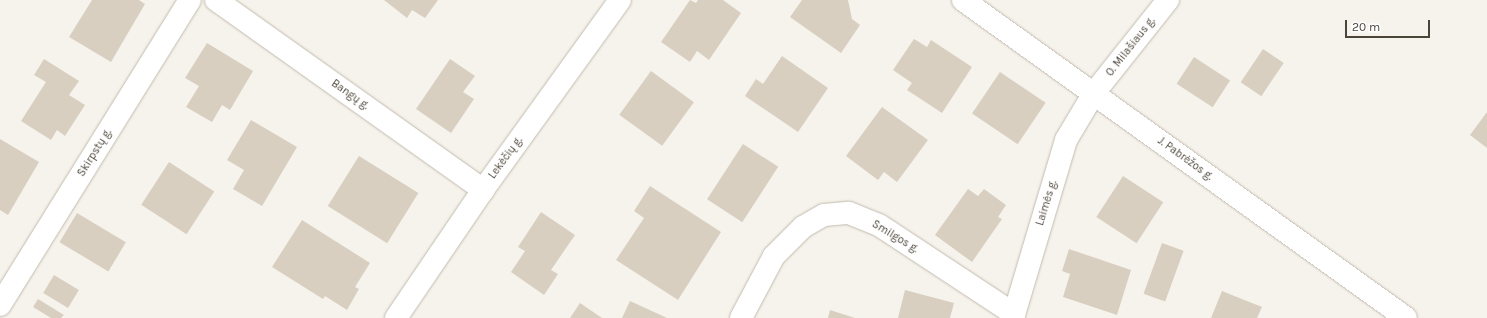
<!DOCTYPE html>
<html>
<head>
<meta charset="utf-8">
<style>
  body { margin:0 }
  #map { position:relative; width:1487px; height:318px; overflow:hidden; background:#f6f3ec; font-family:Karla,sans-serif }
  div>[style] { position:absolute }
  .building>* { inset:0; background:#d8cfc1; transform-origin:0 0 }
  .roads { filter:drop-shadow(0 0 1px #c2bbae) drop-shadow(0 0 1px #c2bbae) }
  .minor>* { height:22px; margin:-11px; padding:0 11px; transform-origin:11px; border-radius:11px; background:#fff }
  span { translate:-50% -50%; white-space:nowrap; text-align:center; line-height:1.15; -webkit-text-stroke:3.5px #fff; paint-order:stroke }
  .street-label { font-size:11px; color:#4b4439 }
  .scale { position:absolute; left:1345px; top:20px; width:85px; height:18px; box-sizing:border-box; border:2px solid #4b4439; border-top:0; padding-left:5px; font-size:12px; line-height:14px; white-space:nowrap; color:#4b4439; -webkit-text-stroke:3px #fff; paint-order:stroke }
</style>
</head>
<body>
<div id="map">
  <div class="building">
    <div style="clip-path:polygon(92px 0,139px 0,145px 4px,111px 62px,69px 37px)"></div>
    <div style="clip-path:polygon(384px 0,438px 0,425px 18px,412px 10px,407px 18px)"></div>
    <div style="clip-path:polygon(690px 0,696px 3px,698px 0,723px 0,741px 13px,709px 60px,697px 51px,690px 62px,661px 42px)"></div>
    <div style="clip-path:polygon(802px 0,848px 0,852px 19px,860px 25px,841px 53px,790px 17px)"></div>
    <div style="clip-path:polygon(914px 39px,927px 47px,931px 40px,972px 67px,942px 113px,907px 90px,912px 83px,893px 70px)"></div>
    <div style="clip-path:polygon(207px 43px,253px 71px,230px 110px,222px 105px,212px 122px,186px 107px,199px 86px,185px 78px)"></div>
    <div style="left:1263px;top:49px;width:25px;height:40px;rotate:34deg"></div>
    <div style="clip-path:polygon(782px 56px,828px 88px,798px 132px,745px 96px,756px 79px,763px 84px)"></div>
    <div style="left:1194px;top:57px;width:43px;height:32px;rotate:33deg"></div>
    <div style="clip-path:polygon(44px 59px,79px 81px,69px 95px,85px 105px,65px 136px,57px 130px,51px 140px,21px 121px,46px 82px,34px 75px)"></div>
    <div style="clip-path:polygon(450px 59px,475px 76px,463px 92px,474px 99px,451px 133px,416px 109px)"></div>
    <div style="left:651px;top:71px;width:53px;height:54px;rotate:36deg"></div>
    <div style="left:1000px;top:72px;width:55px;height:50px;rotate:34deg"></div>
    <div style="clip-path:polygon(882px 107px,928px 140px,897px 182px,884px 172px,878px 180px,846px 156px)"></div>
    <div style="clip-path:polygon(1487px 112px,1487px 148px,1470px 135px)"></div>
    <div style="clip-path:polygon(251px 120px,297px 147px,262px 206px,233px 189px,244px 170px,227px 160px)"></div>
    <div style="clip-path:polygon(0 139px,39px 162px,8px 215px,0 210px)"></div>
    <div style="left:743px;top:144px;width:42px;height:66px;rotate:33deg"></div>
    <div style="left:359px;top:156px;width:70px;height:59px;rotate:32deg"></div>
    <div style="left:169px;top:162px;width:54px;height:51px;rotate:33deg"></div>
    <div style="left:1123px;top:176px;width:48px;height:49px;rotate:33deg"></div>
    <div style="clip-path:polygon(650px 186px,721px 232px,678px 300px,616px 260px,644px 218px,634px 211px)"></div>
    <div style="clip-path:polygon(968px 189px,978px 196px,984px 189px,1006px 205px,998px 217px,1002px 219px,972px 262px,935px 235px)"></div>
    <div style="clip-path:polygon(541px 212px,575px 235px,551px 270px,558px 274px,544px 295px,511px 272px,525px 251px,518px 247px)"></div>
    <div style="left:77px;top:213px;width:57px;height:34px;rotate:31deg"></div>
    <div style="clip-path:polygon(302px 220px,370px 263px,355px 287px,359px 289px,347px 310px,325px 296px,323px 299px,272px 267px)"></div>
    <div style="left:1162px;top:243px;width:23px;height:54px;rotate:20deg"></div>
    <div style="clip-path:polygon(1069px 249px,1131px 270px,1117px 315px,1063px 297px,1070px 274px,1062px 271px)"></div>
    <div style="left:54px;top:275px;width:29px;height:21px;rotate:31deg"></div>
    <div style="clip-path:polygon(905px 290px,954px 303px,950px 318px,898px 318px)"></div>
    <div style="clip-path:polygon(1222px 291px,1262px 307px,1257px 318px,1211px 318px)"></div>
    <div style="clip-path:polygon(38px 299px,64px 315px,61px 318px,51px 318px,33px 307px)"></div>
    <div style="clip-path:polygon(630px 301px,667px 318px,622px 318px)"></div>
    <div style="clip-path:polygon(580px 303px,602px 318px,570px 318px)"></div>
    <div style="clip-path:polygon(830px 310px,855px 318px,828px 318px)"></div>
  </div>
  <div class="roads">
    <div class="minor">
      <div style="left:216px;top:0;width:328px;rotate:35.4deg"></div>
      <div style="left:963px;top:0;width:545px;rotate:35.67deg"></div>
      <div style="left:0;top:305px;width:359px;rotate:-58.1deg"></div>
      <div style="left:396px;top:318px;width:155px;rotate:-55.8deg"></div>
      <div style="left:483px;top:190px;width:234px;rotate:-54.2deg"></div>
      <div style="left:741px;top:318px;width:70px;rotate:-62deg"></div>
      <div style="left:774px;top:256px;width:41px;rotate:-45deg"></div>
      <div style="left:803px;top:227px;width:24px;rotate:-30deg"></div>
      <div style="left:824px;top:215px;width:25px;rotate:-5deg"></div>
      <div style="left:849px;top:213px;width:32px;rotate:22deg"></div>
      <div style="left:879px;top:225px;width:162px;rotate:33.4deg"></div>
      <div style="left:1013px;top:318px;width:186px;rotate:-73.4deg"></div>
      <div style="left:1066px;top:140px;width:55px;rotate:-59.2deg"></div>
      <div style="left:1094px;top:93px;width:119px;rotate:-51.5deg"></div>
    </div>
  </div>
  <div class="street-label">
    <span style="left:1131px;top:47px;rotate:-52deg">O. Milašiaus g.</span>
    <span style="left:350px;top:95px;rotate:35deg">Bangų g.</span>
    <span style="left:95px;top:153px;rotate:-58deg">Skirpstų g.</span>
    <span style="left:506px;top:158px;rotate:-54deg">Lekėčių g.</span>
    <span style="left:1185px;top:159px;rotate:36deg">J. Pabrėžos g.</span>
    <span style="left:1047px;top:203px;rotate:-73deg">Laimės g.</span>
    <span style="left:895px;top:237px;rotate:31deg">Smilgos g.</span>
  </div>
  <div class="scale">20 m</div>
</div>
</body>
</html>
